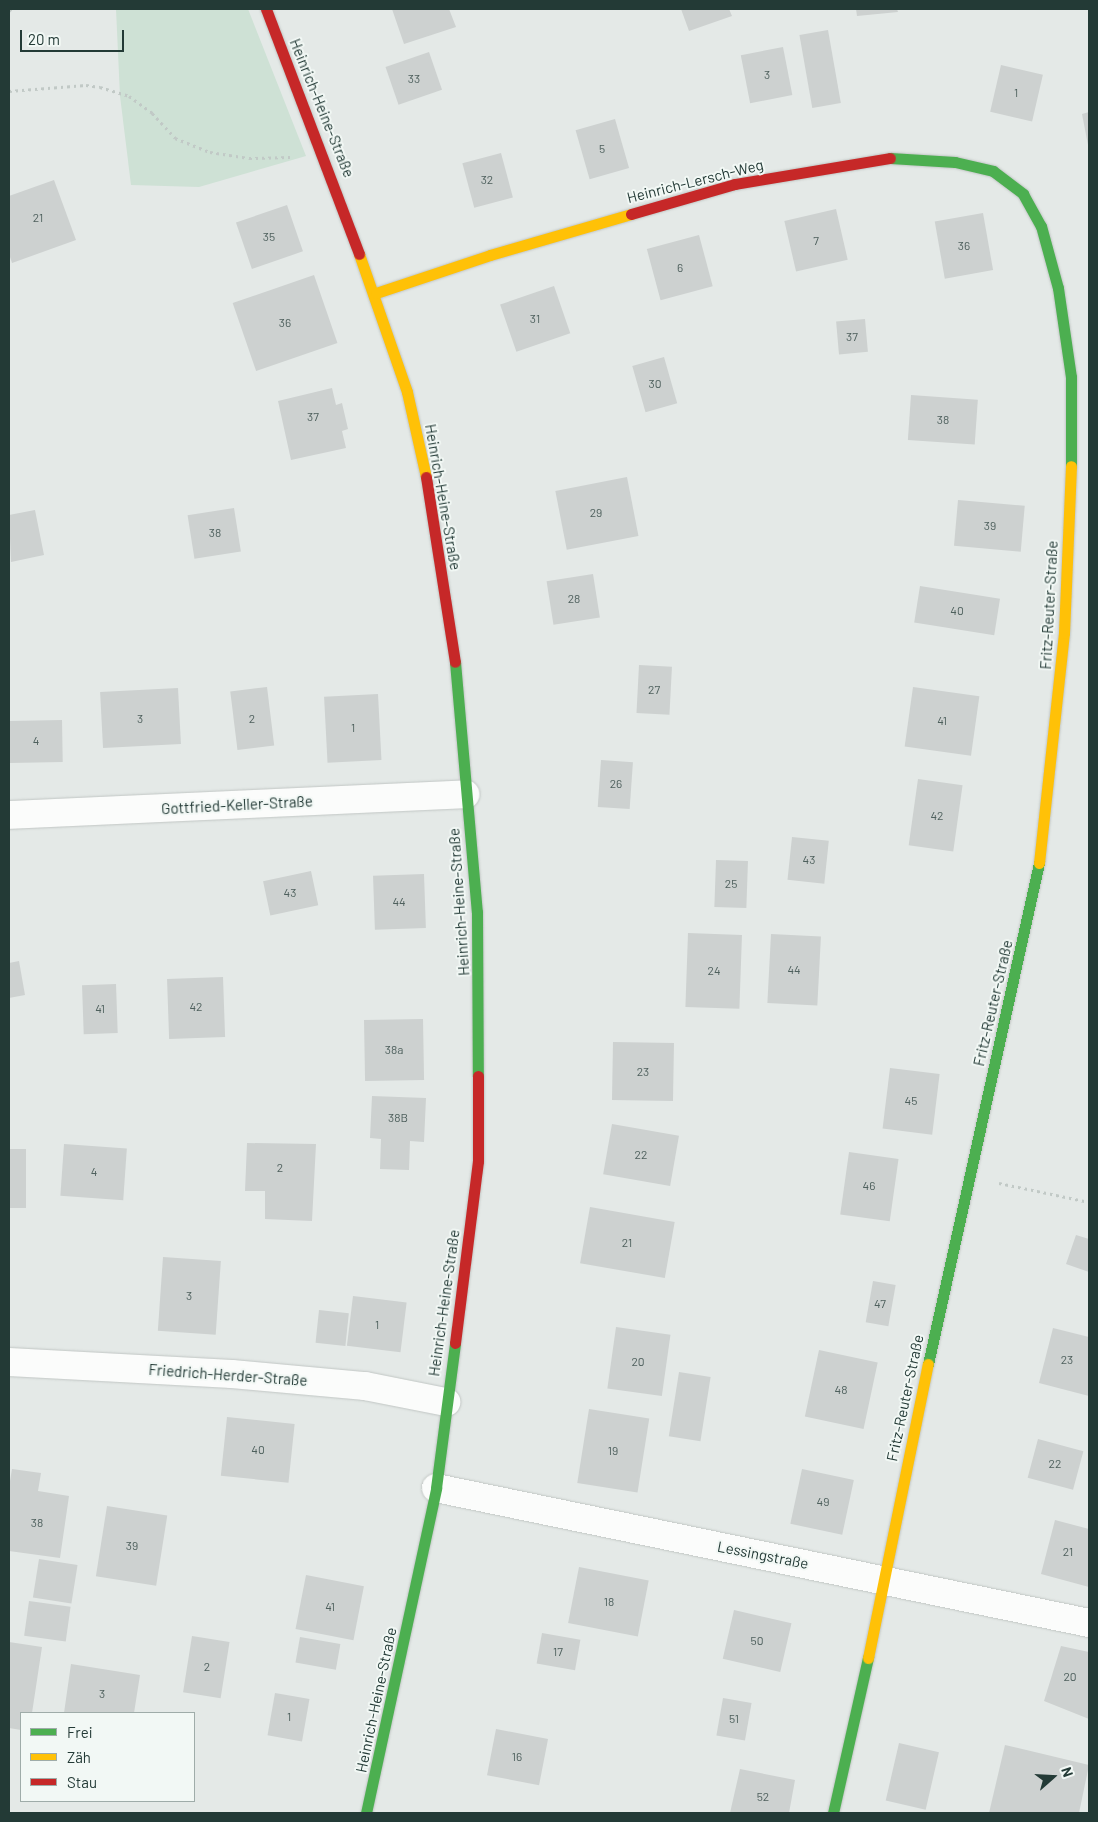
<!DOCTYPE html>
<html>
<head>
<meta charset="utf-8">
<style>
  body { margin:0 }
  #map { position:relative; width:1098px; height:1822px; overflow:hidden; background:#e4e9e7; font-family:Barlow,sans-serif }
  div>[style] { position:absolute }
  .green>* { inset:0; background:#cee1d5 }
  .building>* { inset:0; background:#cdd1d0; transform-origin:0 0 }
  .path>* { height:3px; margin-top:-1.5px; transform-origin:0; background:repeating-linear-gradient(90deg,#c1c9c6 0 2.5px,transparent 0 6.5px) }
  .roads { filter:drop-shadow(0 0 1px #c1c6c4) drop-shadow(0 0 1px #c1c6c4) }
  .street>* { height:28px; margin:-14px; padding:0 14px; transform-origin:14px; border-radius:14px; background:#fbfcfb }
  .fast>* { height:11px; margin:-5.5px; padding:0 5.5px; transform-origin:5.5px; border-radius:5.5px; background:#4caf50 }
  .slow>* { height:11px; margin:-5.5px; padding:0 5.5px; transform-origin:5.5px; border-radius:5.5px; background:#ffc107 }
  .jam>* { height:11px; margin:-5.5px; padding:0 5.5px; transform-origin:5.5px; border-radius:5.5px; background:#c62828 }
  span { translate:-50% -50%; white-space:nowrap; text-align:center; line-height:1.15; -webkit-text-stroke:4px #f2f8f5; paint-order:stroke }
  .number-label { font-size:12px; color:#4e605d }
  .number-label span { -webkit-text-stroke-width:0 }
  .street-label { font-size:15px; color:#233a36 }
  .frame { position:absolute; inset:0; border:10px solid #233a36; pointer-events:none }
  .legend { position:absolute; left:20px; top:1712px; width:175px; height:90px; box-sizing:border-box; background:#f2f8f5; border:1px solid #9faca9; margin:0; padding:6px 9px; list-style:none; font-size:15px; color:#233a36 }
  .legend li { display:flex; align-items:center; gap:10px; height:25px }
  .legend b { width:25px; border:1px solid #9faca9 }
  .north { position:absolute; left:1028px; top:1752px; width:50px; height:50px; -webkit-text-stroke:4px #f2f8f5; paint-order:stroke; rotate:71deg; font-size:14px; font-weight:700; line-height:20px; text-align:center; color:#233a36 }
  .north::after { content:''; display:block; margin:auto; width:18px; height:22px; background:#233a36; clip-path:polygon(50% 0,100% 100%,50% 72%,0 100%) }
  .scale { position:absolute; left:20px; top:30px; width:104px; height:22px; box-sizing:border-box; border:2px solid #233a36; border-top:0; padding-left:6px; font-size:15px; line-height:18px; white-space:nowrap; color:#233a36; -webkit-text-stroke:4px #f2f8f5; paint-order:stroke }
</style>
</head>
<body>
<div id="map">
  <div class="green">
    <div style="clip-path:polygon(116px 9px,248px 9px,306px 156px,199px 187px,131px 185px,120px 96px)"></div>
  </div>
  <div class="building">
    <div style="clip-path:polygon(392px 9px,449px 9px,456px 27px,404px 44px)"></div>
    <div style="clip-path:polygon(681px 9px,729px 9px,732px 16px,689px 31px)"></div>
    <div style="clip-path:polygon(856px 9px,897px 9px,898px 12px,857px 16px)"></div>
    <div style="left:828px;top:30px;width:74px;height:29px;rotate:80deg"></div>
    <div style="left:783px;top:47px;width:49px;height:43px;rotate:79deg"></div>
    <div style="left:429px;top:52px;width:40px;height:46px;rotate:71deg"></div>
    <div style="left:1001px;top:65px;width:43px;height:48px;rotate:13deg"></div>
    <div style="clip-path:polygon(1089px 112px,1089px 145px,1088px 145px,1082px 114px)"></div>
    <div style="left:615px;top:119px;width:51px;height:41px;rotate:74deg"></div>
    <div style="left:501px;top:153px;width:46px;height:40px;rotate:75deg"></div>
    <div style="clip-path:polygon(54px 180px,76px 240px,12px 263px,9px 254px,9px 196px)"></div>
    <div style="left:287px;top:205px;width:49px;height:54px;rotate:71deg"></div>
    <div style="left:836px;top:209px;width:52px;height:53px;rotate:77deg"></div>
    <div style="left:983px;top:213px;width:58px;height:49px;rotate:80deg"></div>
    <div style="left:699px;top:235px;width:53px;height:54px;rotate:75deg"></div>
    <div style="left:314px;top:275px;width:72px;height:86px;rotate:71deg"></div>
    <div style="left:554px;top:286px;width:50px;height:57px;rotate:71deg"></div>
    <div style="left:865px;top:319px;width:33px;height:29px;rotate:85deg"></div>
    <div style="left:664px;top:357px;width:48px;height:33px;rotate:74deg"></div>
    <div style="clip-path:polygon(332px 388px,336px 405px,342px 403px,348px 429px,342px 431px,346px 448px,291px 460px,278px 401px)"></div>
    <div style="left:911px;top:395px;width:67px;height:45px;rotate:4deg"></div>
    <div style="left:627px;top:477px;width:60px;height:73px;rotate:79deg"></div>
    <div style="left:958px;top:500px;width:67px;height:46px;rotate:5deg"></div>
    <div style="left:234px;top:508px;width:44px;height:47px;rotate:81deg"></div>
    <div style="clip-path:polygon(35px 510px,44px 555px,11px 562px,9px 515px)"></div>
    <div style="left:593px;top:574px;width:44px;height:47px;rotate:81deg"></div>
    <div style="left:920px;top:586px;width:81px;height:37px;rotate:9deg"></div>
    <div style="left:639px;top:665px;width:33px;height:48px;rotate:3deg"></div>
    <div style="left:267px;top:687px;width:59px;height:37px;rotate:83deg"></div>
    <div style="left:913px;top:687px;width:67px;height:60px;rotate:8deg"></div>
    <div style="left:178px;top:688px;width:56px;height:78px;rotate:87deg"></div>
    <div style="left:378px;top:694px;width:66px;height:54px;rotate:87deg"></div>
    <div style="left:62px;top:720px;width:42px;height:53px;rotate:89deg"></div>
    <div style="left:601px;top:760px;width:32px;height:47px;rotate:4deg"></div>
    <div style="left:918px;top:779px;width:45px;height:67px;rotate:8deg"></div>
    <div style="left:792px;top:837px;width:37px;height:43px;rotate:6deg"></div>
    <div style="left:716px;top:860px;width:32px;height:47px;rotate:2deg"></div>
    <div style="left:311px;top:871px;width:35px;height:49px;rotate:78deg"></div>
    <div style="left:424px;top:874px;width:54px;height:51px;rotate:88deg"></div>
    <div style="left:688px;top:933px;width:54px;height:74px;rotate:2deg"></div>
    <div style="left:771px;top:934px;width:50px;height:69px;rotate:3deg"></div>
    <div style="clip-path:polygon(19px 961px,25px 995px,9px 998px,9px 963px)"></div>
    <div style="left:223px;top:977px;width:60px;height:56px;rotate:88deg"></div>
    <div style="left:116px;top:984px;width:49px;height:34px;rotate:88deg"></div>
    <div style="left:423px;top:1019px;width:61px;height:59px;rotate:89deg"></div>
    <div style="left:613px;top:1042px;width:61px;height:58px;rotate:1deg"></div>
    <div style="left:890px;top:1068px;width:50px;height:61px;rotate:7deg"></div>
    <div style="clip-path:polygon(372px 1096px,426px 1098px,424px 1142px,410px 1141px,409px 1170px,380px 1169px,381px 1139px,370px 1138px)"></div>
    <div style="left:612px;top:1124px;width:68px;height:51px;rotate:10deg"></div>
    <div style="clip-path:polygon(247px 1143px,316px 1144px,312px 1221px,265px 1219px,265px 1191px,245px 1191px)"></div>
    <div style="left:64px;top:1144px;width:63px;height:52px;rotate:4deg"></div>
    <div style="left:9px;top:1149px;width:17px;height:59px"></div>
    <div style="left:849px;top:1152px;width:50px;height:63px;rotate:8deg"></div>
    <div style="left:590px;top:1207px;width:86px;height:57px;rotate:10deg"></div>
    <div style="clip-path:polygon(1076px 1235px,1089px 1239px,1089px 1272px,1066px 1264px)"></div>
    <div style="left:163px;top:1257px;width:58px;height:74px;rotate:4deg"></div>
    <div style="left:873px;top:1281px;width:23px;height:42px;rotate:10deg"></div>
    <div style="left:353px;top:1296px;width:54px;height:50px;rotate:7deg"></div>
    <div style="left:319px;top:1310px;width:30px;height:33px;rotate:6deg"></div>
    <div style="left:616px;top:1327px;width:55px;height:62px;rotate:8deg"></div>
    <div style="clip-path:polygon(1053px 1328px,1089px 1337px,1089px 1396px,1039px 1383px)"></div>
    <div style="left:819px;top:1350px;width:60px;height:68px;rotate:12deg"></div>
    <div style="left:679px;top:1372px;width:32px;height:65px;rotate:9deg"></div>
    <div style="left:589px;top:1409px;width:61px;height:75px;rotate:9deg"></div>
    <div style="left:227px;top:1417px;width:68px;height:59px;rotate:6deg"></div>
    <div style="left:1038px;top:1439px;width:47px;height:40px;rotate:15deg"></div>
    <div style="clip-path:polygon(12px 1469px,41px 1473px,38px 1491px,69px 1496px,60px 1558px,9px 1551px,9px 1487px)"></div>
    <div style="left:802px;top:1469px;width:53px;height:56px;rotate:12deg"></div>
    <div style="left:107px;top:1506px;width:61px;height:71px;rotate:9deg"></div>
    <div style="clip-path:polygon(1055px 1520px,1089px 1529px,1089px 1587px,1041px 1574px)"></div>
    <div style="left:39px;top:1559px;width:39px;height:39px;rotate:9deg"></div>
    <div style="left:579px;top:1567px;width:71px;height:57px;rotate:11deg"></div>
    <div style="left:306px;top:1575px;width:59px;height:55px;rotate:11deg"></div>
    <div style="left:29px;top:1601px;width:42px;height:35px;rotate:8deg"></div>
    <div style="left:734px;top:1610px;width:59px;height:50px;rotate:13deg"></div>
    <div style="left:542px;top:1633px;width:39px;height:31px;rotate:10deg"></div>
    <div style="left:192px;top:1636px;width:38px;height:57px;rotate:9deg"></div>
    <div style="left:300px;top:1637px;width:41px;height:26px;rotate:10deg"></div>
    <div style="clip-path:polygon(9px 1642px,42px 1647px,32px 1713px,21px 1713px,21px 1730px,9px 1728px)"></div>
    <div style="clip-path:polygon(1061px 1646px,1089px 1652px,1089px 1719px,1044px 1701px)"></div>
    <div style="clip-path:polygon(71px 1664px,140px 1675px,134px 1713px,64px 1713px)"></div>
    <div style="left:275px;top:1693px;width:35px;height:43px;rotate:10deg"></div>
    <div style="left:723px;top:1698px;width:29px;height:38px;rotate:10deg"></div>
    <div style="left:496px;top:1729px;width:53px;height:47px;rotate:11deg"></div>
    <div style="left:899px;top:1743px;width:41px;height:59px;rotate:13deg"></div>
    <div style="clip-path:polygon(1005px 1745px,1089px 1765px,1079px 1813px,989px 1813px)"></div>
    <div style="clip-path:polygon(740px 1769px,795px 1780px,789px 1813px,730px 1813px)"></div>
  </div>
  <div class="path">
    <div style="left:9px;top:11px;width:3px;rotate:-45deg"></div>
    <div style="left:9px;top:91px;width:77px;rotate:-4.5deg"></div>
    <div style="left:86px;top:85px;width:14px;rotate:8deg"></div>
    <div style="left:100px;top:87px;width:30px;rotate:17deg"></div>
    <div style="left:129px;top:96px;width:29px;rotate:36deg"></div>
    <div style="left:152px;top:113px;width:34px;rotate:47deg"></div>
    <div style="left:175px;top:138px;width:38px;rotate:22deg"></div>
    <div style="left:210px;top:152px;width:39px;rotate:9deg"></div>
    <div style="left:249px;top:158px;width:41px;rotate:-1.4deg"></div>
    <div style="left:999px;top:1183px;width:92px;rotate:11.9deg"></div>
  </div>
  <div class="roads">
    <div class="street">
      <div style="left:9px;top:815px;width:457px;rotate:-2.6deg"></div>
      <div style="left:9px;top:1362px;width:223px;rotate:3.1deg"></div>
      <div style="left:232px;top:1374px;width:134px;rotate:5.2deg"></div>
      <div style="left:365px;top:1386px;width:83px;rotate:11.2deg"></div>
      <div style="left:436px;top:1488px;width:667px;rotate:11.68deg"></div>
    </div>
    <div class="fast">
      <div style="left:890px;top:158px;width:65px;rotate:3.5deg"></div>
      <div style="left:955px;top:162px;width:39px;rotate:13deg"></div>
      <div style="left:993px;top:171px;width:38px;rotate:37deg"></div>
      <div style="left:1023px;top:194px;width:37px;rotate:61deg"></div>
      <div style="left:1041px;top:226px;width:64px;rotate:74.7deg"></div>
      <div style="left:1058px;top:288px;width:90px;rotate:81.7deg"></div>
      <div style="left:1071px;top:377px;width:89px;rotate:90deg"></div>
      <div style="left:455px;top:662px;width:251px;rotate:85deg"></div>
      <div style="left:477px;top:912px;width:164px;rotate:89.7deg"></div>
      <div style="left:928px;top:1364px;width:513px;rotate:-77.51deg"></div>
      <div style="left:366px;top:1813px;width:332px;rotate:-77.8deg"></div>
      <div style="left:436px;top:1488px;width:146px;rotate:-82.5deg"></div>
      <div style="left:833px;top:1813px;width:159px;rotate:-77.3deg"></div>
    </div>
    <div class="slow">
      <div style="left:359px;top:254px;width:146px;rotate:70.8deg"></div>
      <div style="left:407px;top:392px;width:87px;rotate:77.4deg"></div>
      <div style="left:376px;top:293px;width:120px;rotate:-18.4deg"></div>
      <div style="left:490px;top:255px;width:147px;rotate:-16.2deg"></div>
      <div style="left:1039px;top:863px;width:231px;rotate:-83.8deg"></div>
      <div style="left:1064px;top:633px;width:167px;rotate:-87.6deg"></div>
      <div style="left:868px;top:1658px;width:300px;rotate:-78.5deg"></div>
    </div>
    <div class="jam">
      <div style="left:266px;top:9px;width:262px;rotate:69.2deg"></div>
      <div style="left:631px;top:214px;width:108px;rotate:-16.1deg"></div>
      <div style="left:735px;top:184px;width:157px;rotate:-9.5deg"></div>
      <div style="left:426px;top:477px;width:187px;rotate:81.1deg"></div>
      <div style="left:455px;top:1343px;width:183px;rotate:-82.8deg"></div>
      <div style="left:478px;top:1161px;width:85px;rotate:-90deg"></div>
    </div>
  </div>
  <div class="number-label">
    <span style="left:767px;top:75px">3</span>
    <span style="left:414px;top:79px">33</span>
    <span style="left:1016px;top:93px">1</span>
    <span style="left:602px;top:149px">5</span>
    <span style="left:487px;top:180px">32</span>
    <span style="left:38px;top:218px">21</span>
    <span style="left:269px;top:237px">35</span>
    <span style="left:816px;top:241px">7</span>
    <span style="left:964px;top:246px">36</span>
    <span style="left:680px;top:268px">6</span>
    <span style="left:535px;top:319px">31</span>
    <span style="left:285px;top:323px">36</span>
    <span style="left:852px;top:337px">37</span>
    <span style="left:655px;top:384px">30</span>
    <span style="left:313px;top:417px">37</span>
    <span style="left:943px;top:420px">38</span>
    <span style="left:596px;top:513px">29</span>
    <span style="left:990px;top:526px">39</span>
    <span style="left:215px;top:533px">38</span>
    <span style="left:574px;top:599px">28</span>
    <span style="left:957px;top:611px">40</span>
    <span style="left:654px;top:690px">27</span>
    <span style="left:140px;top:719px">3</span>
    <span style="left:252px;top:719px">2</span>
    <span style="left:942px;top:721px">41</span>
    <span style="left:353px;top:728px">1</span>
    <span style="left:36px;top:741px">4</span>
    <span style="left:616px;top:784px">26</span>
    <span style="left:937px;top:816px">42</span>
    <span style="left:809px;top:860px">43</span>
    <span style="left:731px;top:884px">25</span>
    <span style="left:290px;top:893px">43</span>
    <span style="left:399px;top:902px">44</span>
    <span style="left:794px;top:970px">44</span>
    <span style="left:714px;top:971px">24</span>
    <span style="left:196px;top:1007px">42</span>
    <span style="left:100px;top:1009px">41</span>
    <span style="left:394px;top:1050px">38a</span>
    <span style="left:643px;top:1072px">23</span>
    <span style="left:911px;top:1101px">45</span>
    <span style="left:398px;top:1118px">38B</span>
    <span style="left:641px;top:1155px">22</span>
    <span style="left:280px;top:1168px">2</span>
    <span style="left:94px;top:1172px">4</span>
    <span style="left:869px;top:1186px">46</span>
    <span style="left:627px;top:1243px">21</span>
    <span style="left:189px;top:1296px">3</span>
    <span style="left:880px;top:1304px">47</span>
    <span style="left:377px;top:1325px">1</span>
    <span style="left:1067px;top:1360px">23</span>
    <span style="left:638px;top:1362px">20</span>
    <span style="left:841px;top:1390px">48</span>
    <span style="left:258px;top:1450px">40</span>
    <span style="left:613px;top:1451px">19</span>
    <span style="left:1055px;top:1464px">22</span>
    <span style="left:823px;top:1502px">49</span>
    <span style="left:37px;top:1523px">38</span>
    <span style="left:132px;top:1546px">39</span>
    <span style="left:1068px;top:1552px">21</span>
    <span style="left:609px;top:1602px">18</span>
    <span style="left:330px;top:1607px">41</span>
    <span style="left:757px;top:1641px">50</span>
    <span style="left:558px;top:1652px">17</span>
    <span style="left:207px;top:1667px">2</span>
    <span style="left:1070px;top:1677px">20</span>
    <span style="left:102px;top:1694px">3</span>
    <span style="left:289px;top:1717px">1</span>
    <span style="left:734px;top:1719px">51</span>
    <span style="left:517px;top:1757px">16</span>
    <span style="left:763px;top:1797px">52</span>
  </div>
  <div class="street-label">
    <span style="left:322px;top:108px;rotate:68deg">Heinrich-Heine-Straße</span>
    <span style="left:695px;top:181px;rotate:-14deg">Heinrich-Lersch-Weg</span>
    <span style="left:443px;top:497px;rotate:80deg">Heinrich-Heine-Straße</span>
    <span style="left:1049px;top:605px;rotate:-87deg">Fritz-Reuter-Straße</span>
    <span style="left:237px;top:805px;rotate:-3deg">Gottfried-Keller-Straße</span>
    <span style="left:459px;top:902px;rotate:-94deg">Heinrich-Heine-Straße</span>
    <span style="left:993px;top:1003px;rotate:-77deg">Fritz-Reuter-Straße</span>
    <span style="left:444px;top:1303px;rotate:-82deg">Heinrich-Heine-Straße</span>
    <span style="left:228px;top:1375px;rotate:4deg">Friedrich-Herder-Straße</span>
    <span style="left:905px;top:1398px;rotate:-78deg">Fritz-Reuter-Straße</span>
    <span style="left:763px;top:1555px;rotate:11deg">Lessingstraße</span>
    <span style="left:376px;top:1700px;rotate:-78deg">Heinrich-Heine-Straße</span>
  </div>
  <div class="frame"></div>
  <ul class="legend">
  <li><b style="height:6px;background:#4caf50"></b>Frei</li>
  <li><b style="height:6px;background:#ffc107"></b>Zäh</li>
  <li><b style="height:6px;background:#c62828"></b>Stau</li>
  </ul>
  <div class="north">N</div>
  <div class="scale">20 m</div>
</div>
</body>
</html>
